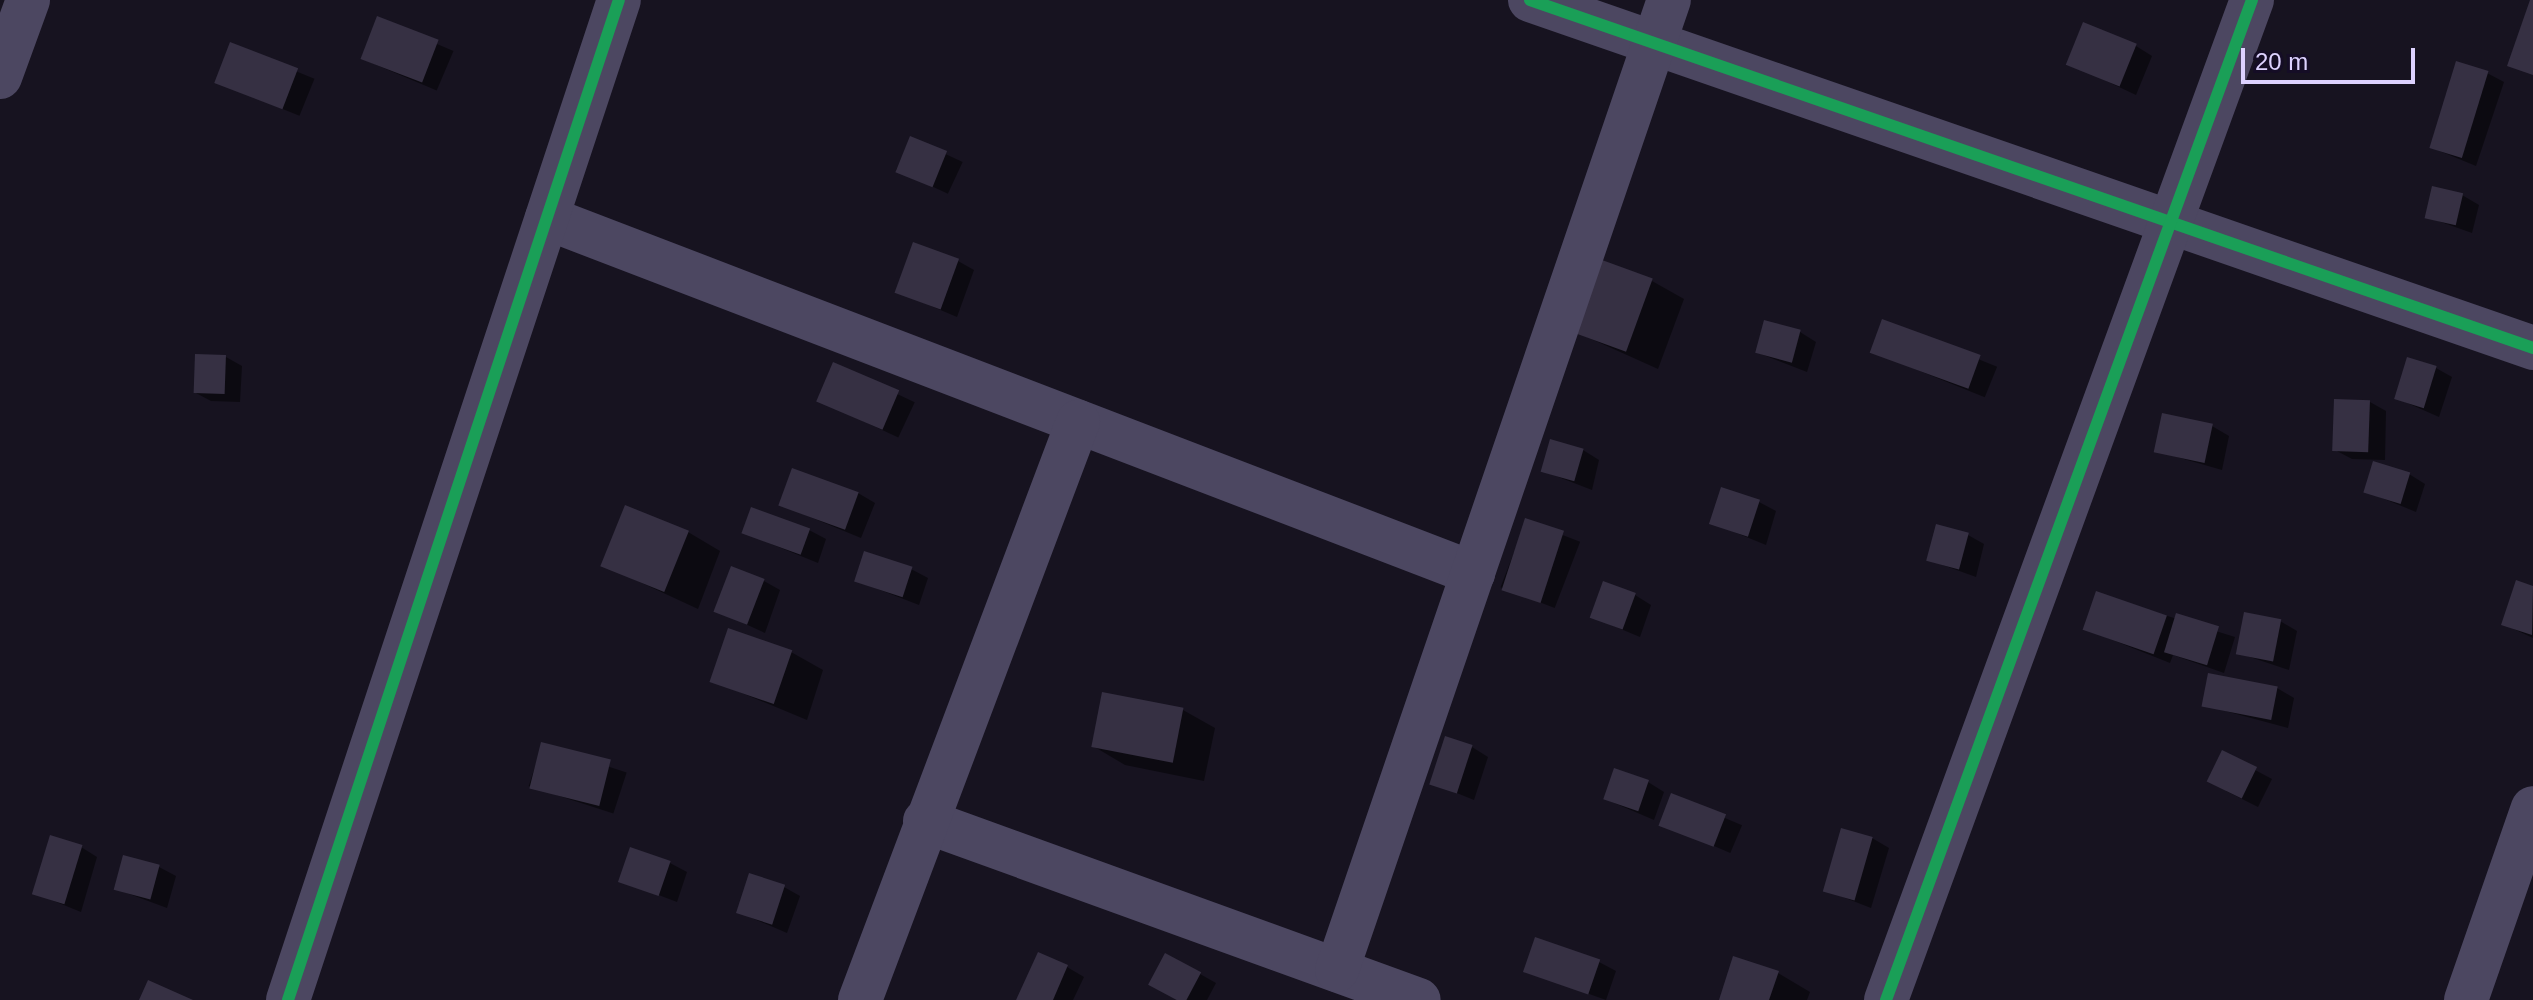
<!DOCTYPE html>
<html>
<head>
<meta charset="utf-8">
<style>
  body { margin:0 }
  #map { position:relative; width:2533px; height:1000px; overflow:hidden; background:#171320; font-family:Helvetica,sans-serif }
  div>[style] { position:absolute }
  .shadow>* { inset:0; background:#0007; transform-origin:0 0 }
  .building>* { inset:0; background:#363043; transform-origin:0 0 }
  .street>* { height:44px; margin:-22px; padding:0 22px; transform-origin:22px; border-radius:22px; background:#4c4761 }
  .cycleway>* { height:12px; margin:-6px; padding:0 6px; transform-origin:6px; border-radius:6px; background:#1a9f57 }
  span { translate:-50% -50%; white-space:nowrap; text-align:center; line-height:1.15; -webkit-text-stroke:8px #150d26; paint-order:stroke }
  .scale { position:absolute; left:2241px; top:48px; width:174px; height:36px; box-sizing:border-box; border:4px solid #ddd2ff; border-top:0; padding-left:10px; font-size:24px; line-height:28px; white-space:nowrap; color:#ddd2ff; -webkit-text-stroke:6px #150d26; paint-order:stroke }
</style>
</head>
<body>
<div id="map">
  <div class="shadow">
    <div style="left:378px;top:19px;width:82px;height:43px;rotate:23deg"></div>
    <div style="left:231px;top:45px;width:90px;height:40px;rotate:22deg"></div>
    <div style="clip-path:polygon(2136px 46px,2152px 56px,2136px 95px,2068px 63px)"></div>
    <div style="clip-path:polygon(2487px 73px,2504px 82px,2476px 166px,2430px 147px)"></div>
    <div style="left:911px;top:138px;width:57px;height:35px;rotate:25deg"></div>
    <div style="clip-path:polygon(2462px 195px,2479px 205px,2472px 233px,2427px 217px)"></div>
    <div style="clip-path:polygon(958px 261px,974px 270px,957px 317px,898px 292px)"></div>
    <div style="clip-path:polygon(1652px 281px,1684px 299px,1658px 369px,1578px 333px)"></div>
    <div style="left:1884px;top:321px;width:122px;height:33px;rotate:22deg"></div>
    <div style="clip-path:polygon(1800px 332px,1816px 342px,1807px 372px,1756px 352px)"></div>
    <div style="clip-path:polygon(226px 357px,242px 366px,240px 402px,211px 401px,194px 392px)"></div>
    <div style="left:835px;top:365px;width:88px;height:39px;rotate:25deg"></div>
    <div style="clip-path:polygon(2436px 368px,2452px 377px,2439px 417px,2396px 398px)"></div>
    <div style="clip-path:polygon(2370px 402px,2386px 411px,2385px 460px,2352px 459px,2335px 450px)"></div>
    <div style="clip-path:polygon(2212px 426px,2229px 436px,2222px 470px,2156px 451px)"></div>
    <div style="clip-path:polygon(1583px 450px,1599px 460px,1592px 490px,1543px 471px)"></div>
    <div style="clip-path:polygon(2409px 474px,2425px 484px,2416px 512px,2365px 491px)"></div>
    <div style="clip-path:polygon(858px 493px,875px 503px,861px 538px,781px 505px)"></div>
    <div style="clip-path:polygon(1759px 502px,1776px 511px,1766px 545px,1712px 523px)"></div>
    <div style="left:1526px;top:521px;width:58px;height:71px;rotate:21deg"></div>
    <div style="clip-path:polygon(809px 530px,826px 539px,818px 563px,744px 533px)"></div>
    <div style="clip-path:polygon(688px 532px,720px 551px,698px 609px,603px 565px)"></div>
    <div style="clip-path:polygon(1968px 535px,1984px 544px,1976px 577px,1929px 560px)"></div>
    <div style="clip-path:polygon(911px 569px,928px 578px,919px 605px,857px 581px)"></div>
    <div style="clip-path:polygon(764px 581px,780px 590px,765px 633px,717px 611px)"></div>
    <div style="clip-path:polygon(2517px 583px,2533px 589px,2533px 638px,2503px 624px)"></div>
    <div style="clip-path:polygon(2097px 594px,2235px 637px,2224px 673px,2173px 655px,2170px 663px,2085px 629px)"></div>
    <div style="clip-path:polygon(1635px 595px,1651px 605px,1640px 637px,1592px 617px)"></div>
    <div style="clip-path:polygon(2280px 621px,2297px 631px,2289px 670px,2238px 653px)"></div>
    <div style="clip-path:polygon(791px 652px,823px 670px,807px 720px,713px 681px)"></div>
    <div style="clip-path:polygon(2277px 688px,2294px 698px,2288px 728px,2203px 705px)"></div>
    <div style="clip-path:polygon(1183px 710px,1215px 728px,1204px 781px,1125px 765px,1093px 746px)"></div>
    <div style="left:542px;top:745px;width:89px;height:43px;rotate:18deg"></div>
    <div style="clip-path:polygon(1472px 747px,1488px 757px,1474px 800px,1432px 783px)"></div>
    <div style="clip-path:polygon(2223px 753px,2272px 779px,2258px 807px,2226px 791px)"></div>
    <div style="clip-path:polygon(1648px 782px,1664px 792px,1654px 820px,1605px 799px)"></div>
    <div style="left:1673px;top:796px;width:75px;height:30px;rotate:23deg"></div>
    <div style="clip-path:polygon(1872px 838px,1889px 848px,1871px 908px,1825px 890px)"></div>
    <div style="clip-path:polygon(81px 847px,97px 857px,81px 912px,34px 893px)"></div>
    <div style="clip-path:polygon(670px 863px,687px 872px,677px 902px,622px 881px)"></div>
    <div style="clip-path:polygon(159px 867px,176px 876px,167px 908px,116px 889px)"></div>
    <div style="clip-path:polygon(784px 887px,800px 896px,787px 933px,738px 912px)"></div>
    <div style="clip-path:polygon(1599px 962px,1616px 971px,1606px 1000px,1525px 971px)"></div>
    <div style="clip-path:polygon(1067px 967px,1084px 977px,1073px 1000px,1019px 1000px)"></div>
    <div style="clip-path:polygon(1778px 973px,1810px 992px,1807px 1000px,1721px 1000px)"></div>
    <div style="clip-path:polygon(1200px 974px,1216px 983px,1207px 1000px,1180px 1000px,1151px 984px)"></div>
  </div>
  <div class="building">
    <div style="clip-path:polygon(2530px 0,2533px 0,2533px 75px,2507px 66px)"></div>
    <div style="left:377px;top:16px;width:66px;height:46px;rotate:21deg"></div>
    <div style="left:2083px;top:22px;width:58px;height:46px;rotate:22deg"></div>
    <div style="left:230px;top:42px;width:73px;height:44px;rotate:21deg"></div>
    <div style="left:2456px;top:61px;width:34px;height:91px;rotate:17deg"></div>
    <div style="left:910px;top:136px;width:40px;height:39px;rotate:22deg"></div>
    <div style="left:2432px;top:186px;width:32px;height:33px;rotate:13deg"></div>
    <div style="left:913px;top:242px;width:49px;height:54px;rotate:20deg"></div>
    <div style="left:1602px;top:260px;width:54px;height:78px;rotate:20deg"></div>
    <div style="left:1882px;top:319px;width:105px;height:36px;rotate:20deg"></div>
    <div style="left:1764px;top:320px;width:38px;height:34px;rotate:15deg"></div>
    <div style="left:195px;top:354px;width:31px;height:39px;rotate:2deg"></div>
    <div style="left:2407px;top:357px;width:31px;height:44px;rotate:17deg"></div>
    <div style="left:833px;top:362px;width:72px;height:43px;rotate:23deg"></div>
    <div style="left:2334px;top:399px;width:36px;height:52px;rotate:2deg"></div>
    <div style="left:2162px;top:413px;width:52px;height:40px;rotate:12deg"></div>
    <div style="left:1550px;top:439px;width:35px;height:34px;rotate:16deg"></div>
    <div style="left:2373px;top:461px;width:39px;height:33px;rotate:17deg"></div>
    <div style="left:792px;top:468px;width:71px;height:40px;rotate:20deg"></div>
    <div style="left:1721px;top:487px;width:41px;height:39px;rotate:18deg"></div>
    <div style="left:625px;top:505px;width:69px;height:66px;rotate:22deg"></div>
    <div style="left:751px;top:507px;width:63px;height:28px;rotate:20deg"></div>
    <div style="left:1525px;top:518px;width:41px;height:76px;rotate:18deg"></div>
    <div style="left:1936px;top:524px;width:34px;height:38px;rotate:15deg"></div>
    <div style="left:864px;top:551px;width:51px;height:32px;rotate:18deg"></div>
    <div style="left:731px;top:566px;width:36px;height:49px;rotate:21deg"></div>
    <div style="clip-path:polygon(2516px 580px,2533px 586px,2532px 635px,2501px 625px)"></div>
    <div style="left:1603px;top:581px;width:35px;height:39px;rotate:20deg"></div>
    <div style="left:2096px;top:591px;width:75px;height:41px;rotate:19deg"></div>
    <div style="left:2244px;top:612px;width:38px;height:43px;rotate:11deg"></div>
    <div style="left:2176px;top:613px;width:45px;height:41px;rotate:17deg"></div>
    <div style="left:728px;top:628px;width:68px;height:57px;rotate:19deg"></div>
    <div style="left:2208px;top:673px;width:71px;height:34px;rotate:11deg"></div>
    <div style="left:1102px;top:692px;width:83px;height:56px;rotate:11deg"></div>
    <div style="left:1445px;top:736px;width:29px;height:51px;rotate:18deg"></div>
    <div style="left:541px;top:742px;width:72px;height:48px;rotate:14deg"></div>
    <div style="left:2222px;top:750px;width:39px;height:35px;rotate:26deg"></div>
    <div style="left:1614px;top:768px;width:37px;height:33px;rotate:19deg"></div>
    <div style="left:1671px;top:793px;width:59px;height:35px;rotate:21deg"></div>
    <div style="left:1841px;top:828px;width:33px;height:66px;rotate:16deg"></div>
    <div style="left:50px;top:835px;width:34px;height:62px;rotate:17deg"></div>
    <div style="left:630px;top:847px;width:43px;height:37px;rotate:19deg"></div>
    <div style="left:123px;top:855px;width:38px;height:36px;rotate:15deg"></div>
    <div style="left:749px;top:873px;width:38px;height:42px;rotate:18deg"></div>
    <div style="left:1535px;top:937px;width:69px;height:37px;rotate:19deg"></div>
    <div style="clip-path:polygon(1038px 952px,1068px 965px,1053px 1000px,1016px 1000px)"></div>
    <div style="left:1165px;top:953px;width:41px;height:36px;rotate:28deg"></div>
    <div style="clip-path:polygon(1733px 956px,1779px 971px,1769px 1000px,1719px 1000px)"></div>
    <div style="clip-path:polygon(148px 980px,193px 1000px,139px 1000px)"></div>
  </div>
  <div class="street">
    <div style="left:1530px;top:0;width:1062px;rotate:19.13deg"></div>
    <div style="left:0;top:77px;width:82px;rotate:-70deg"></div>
    <div style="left:547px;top:218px;width:992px;rotate:20.98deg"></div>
    <div style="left:925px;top:821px;width:525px;rotate:19.92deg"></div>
    <div style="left:1337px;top:970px;width:1025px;rotate:-71.11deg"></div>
    <div style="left:288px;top:1000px;width:1053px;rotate:-71.69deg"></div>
    <div style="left:860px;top:1000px;width:618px;rotate:-69.34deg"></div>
    <div style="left:1886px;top:1000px;width:1065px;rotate:-69.9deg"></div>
    <div style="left:2466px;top:1000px;width:203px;rotate:-70.8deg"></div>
  </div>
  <div class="cycleway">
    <div style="left:1530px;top:0;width:1062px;rotate:19.13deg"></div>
    <div style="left:288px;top:1000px;width:1053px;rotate:-71.69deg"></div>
    <div style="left:1886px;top:1000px;width:1065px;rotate:-69.9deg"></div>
  </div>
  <div class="scale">20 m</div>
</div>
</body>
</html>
